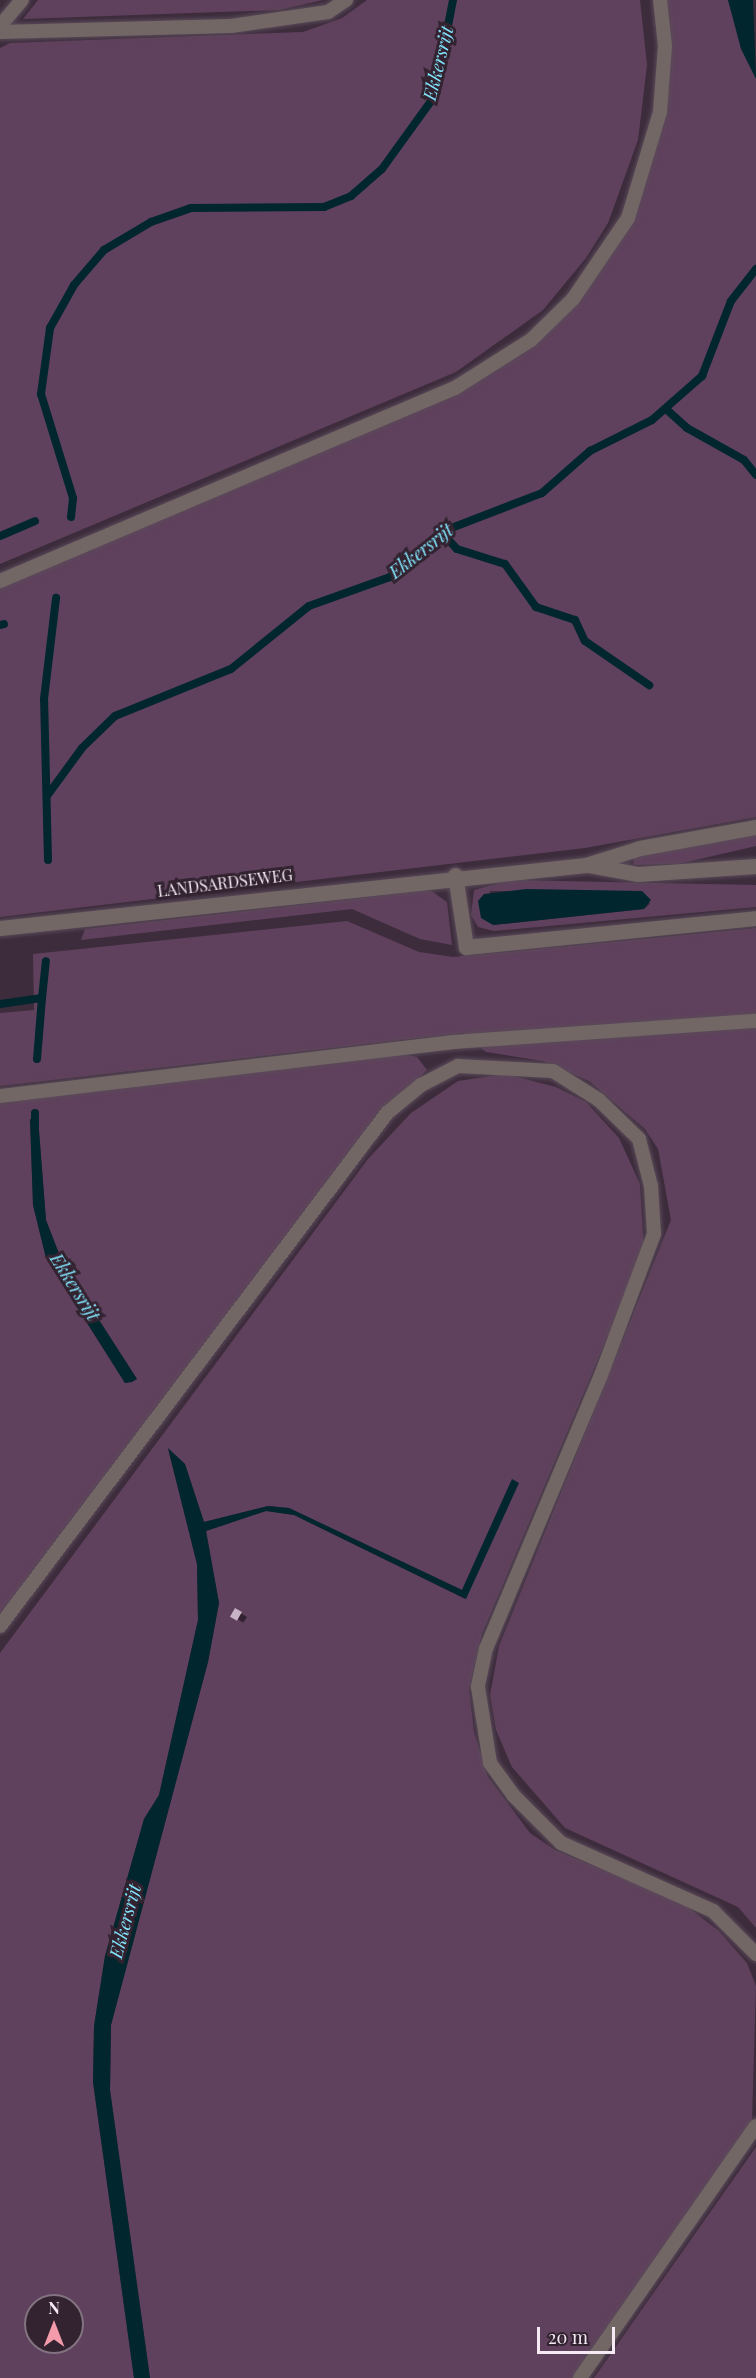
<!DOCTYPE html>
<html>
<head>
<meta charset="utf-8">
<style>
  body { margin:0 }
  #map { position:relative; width:756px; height:2378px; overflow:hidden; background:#3d2c3c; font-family:"Playfair Display",serif }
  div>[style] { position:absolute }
  .green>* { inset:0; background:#60415d }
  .water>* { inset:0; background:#02262d }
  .shadow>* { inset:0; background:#0007; transform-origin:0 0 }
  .stream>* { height:8px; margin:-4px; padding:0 4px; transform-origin:4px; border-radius:4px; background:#02262d }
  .building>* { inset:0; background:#c8b3c6; transform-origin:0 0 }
  .roads { filter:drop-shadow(0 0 2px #5a4a59) drop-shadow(0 0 2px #5a4a59) }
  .service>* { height:14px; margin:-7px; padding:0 7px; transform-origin:7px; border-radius:7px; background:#736765 }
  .minor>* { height:15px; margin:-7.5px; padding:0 7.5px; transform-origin:7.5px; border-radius:7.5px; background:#736765 }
  .tertiary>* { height:15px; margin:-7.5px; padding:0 7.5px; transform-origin:7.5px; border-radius:7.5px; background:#736765 }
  span { translate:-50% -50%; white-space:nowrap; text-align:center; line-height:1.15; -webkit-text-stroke:6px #332331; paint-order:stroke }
  .street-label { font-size:16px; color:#f5eaf4 }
  .water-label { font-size:18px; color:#81e6fd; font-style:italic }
  .north { position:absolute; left:24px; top:2294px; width:60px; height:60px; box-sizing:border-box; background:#332331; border:2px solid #81737f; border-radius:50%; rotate:0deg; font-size:16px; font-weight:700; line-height:24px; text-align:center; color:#f5eaf4 }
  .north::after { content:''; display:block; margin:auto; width:21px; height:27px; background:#f39aab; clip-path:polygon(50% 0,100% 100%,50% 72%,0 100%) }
  .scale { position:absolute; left:537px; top:2327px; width:78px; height:27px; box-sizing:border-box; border:3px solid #f5eaf4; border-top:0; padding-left:8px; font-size:18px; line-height:21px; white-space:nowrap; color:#f5eaf4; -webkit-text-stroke:4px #332331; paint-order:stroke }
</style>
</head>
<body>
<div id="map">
  <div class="green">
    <div style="clip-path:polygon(38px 0,323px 0,279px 10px,23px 19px)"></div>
    <div style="clip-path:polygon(367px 0,640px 0,647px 65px,638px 140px,608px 223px,586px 258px,543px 310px,456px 372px,0 564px,0 48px,10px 43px,303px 32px,342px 18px)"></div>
    <div style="clip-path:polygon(660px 0,728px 0,756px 79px,756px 817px,585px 848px,0 917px,0 582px,496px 365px,573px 299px,628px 218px,660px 112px)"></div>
    <div style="clip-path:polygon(756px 834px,756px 846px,678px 864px,634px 865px,633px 856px)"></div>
    <div style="clip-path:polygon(evenodd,512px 880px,756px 885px,756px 907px,494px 931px,478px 927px,471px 915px,474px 890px,512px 880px,490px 891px,642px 891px,650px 904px,644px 909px,493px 925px,490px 891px)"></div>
    <div style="clip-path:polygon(430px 890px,447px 902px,452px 945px,420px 939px,352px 909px,81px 940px,85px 929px)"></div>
    <div style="clip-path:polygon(347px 921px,419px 952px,453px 957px,756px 928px,756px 1928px,738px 1907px,565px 1828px,512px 1767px,496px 1730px,490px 1695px,499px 1646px,671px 1220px,658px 1149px,645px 1129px,589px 1081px,543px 1061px,486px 1052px,463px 1033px,0 1086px,0 1013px,34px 1010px,33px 954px)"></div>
    <div style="clip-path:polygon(evenodd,402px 1054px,417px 1057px,427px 1070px,368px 1128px,0 1623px,0 1100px,402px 1054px,38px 1118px,46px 1220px,63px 1264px,137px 1379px,125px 1383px,46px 1258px,33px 1205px,30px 1120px,38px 1118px)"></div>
    <div style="clip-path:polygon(evenodd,505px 1074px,556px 1087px,586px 1102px,619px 1138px,640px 1184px,644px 1250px,482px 1634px,469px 1689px,474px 1732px,488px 1777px,530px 1833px,555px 1850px,681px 1902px,719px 1931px,747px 1963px,756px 1986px,752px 2120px,573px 2378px,150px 2378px,110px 2090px,111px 2025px,208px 1662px,219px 1603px,206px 1531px,266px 1511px,294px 1515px,465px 1599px,512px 1479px,462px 1590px,289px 1508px,268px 1506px,204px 1522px,185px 1464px,168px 1449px,197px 1564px,198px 1620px,159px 1795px,144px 1819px,105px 1956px,94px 2026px,93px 2082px,134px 2378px,0 2378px,0 1653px,368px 1159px,411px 1113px,458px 1081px,505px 1074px,36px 2306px,72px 2306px,72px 2342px,36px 2342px,36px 2306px)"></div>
    <div style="clip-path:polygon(756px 2147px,756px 2378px,594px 2378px,640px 2312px)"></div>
  </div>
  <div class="water">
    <div style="clip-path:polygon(728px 0,753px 0,756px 79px,741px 49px)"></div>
    <div style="clip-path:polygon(526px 889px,642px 891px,651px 900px,644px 909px,493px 925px,481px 918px,478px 901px,484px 894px)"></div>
    <div style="clip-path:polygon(38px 1118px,46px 1220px,63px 1264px,137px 1379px,132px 1382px,125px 1383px,46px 1258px,33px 1205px,30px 1119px)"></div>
    <div style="clip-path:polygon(168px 1448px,185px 1464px,204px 1522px,268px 1506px,289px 1508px,462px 1590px,512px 1479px,519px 1483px,466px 1599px,294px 1515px,266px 1511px,206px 1531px,219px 1603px,208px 1662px,111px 2025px,110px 2090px,150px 2378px,134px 2378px,93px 2082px,94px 2026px,105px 1956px,144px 1819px,159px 1795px,198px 1620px,197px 1564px)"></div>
  </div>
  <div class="shadow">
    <div style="left:236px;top:1610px;width:13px;height:7px;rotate:32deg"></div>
  </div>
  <div class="stream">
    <div style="left:666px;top:409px;width:28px;rotate:42deg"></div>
    <div style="left:687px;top:428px;width:65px;rotate:29.3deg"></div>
    <div style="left:744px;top:460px;width:19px;rotate:51deg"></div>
    <div style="left:71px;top:517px;width:19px;rotate:-84deg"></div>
    <div style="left:73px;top:498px;width:109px;rotate:-107.1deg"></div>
    <div style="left:41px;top:394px;width:67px;rotate:-82.2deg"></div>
    <div style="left:50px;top:328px;width:49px;rotate:-60.8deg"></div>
    <div style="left:74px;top:285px;width:46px;rotate:-49.4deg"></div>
    <div style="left:104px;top:250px;width:55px;rotate:-30.8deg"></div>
    <div style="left:151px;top:222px;width:42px;rotate:-19.3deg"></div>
    <div style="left:191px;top:208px;width:133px;rotate:-0.4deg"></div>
    <div style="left:324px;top:207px;width:29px;rotate:-22deg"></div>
    <div style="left:351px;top:196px;width:41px;rotate:-41.1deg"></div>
    <div style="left:382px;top:169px;width:89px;rotate:-54.2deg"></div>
    <div style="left:434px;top:97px;width:99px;rotate:-78.9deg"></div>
    <div style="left:441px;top:532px;width:23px;rotate:47deg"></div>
    <div style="left:457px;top:549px;width:50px;rotate:17.4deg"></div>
    <div style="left:505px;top:564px;width:53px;rotate:54.2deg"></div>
    <div style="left:536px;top:607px;width:41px;rotate:18.4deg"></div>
    <div style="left:575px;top:620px;width:23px;rotate:65deg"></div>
    <div style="left:585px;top:641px;width:78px;rotate:34.5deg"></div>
    <div style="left:0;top:536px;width:38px;rotate:-23deg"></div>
    <div style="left:0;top:625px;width:4px;rotate:-14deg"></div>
    <div style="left:47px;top:796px;width:59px;rotate:-53.9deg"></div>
    <div style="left:82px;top:748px;width:46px;rotate:-44.1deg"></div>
    <div style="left:115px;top:716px;width:125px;rotate:-22.1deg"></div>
    <div style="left:231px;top:669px;width:100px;rotate:-38.9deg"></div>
    <div style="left:309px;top:606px;width:86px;rotate:-19.7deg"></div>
    <div style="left:390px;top:577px;width:68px;rotate:-41.4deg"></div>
    <div style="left:441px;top:532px;width:108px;rotate:-21.1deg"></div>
    <div style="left:542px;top:493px;width:64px;rotate:-41.2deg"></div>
    <div style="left:590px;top:451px;width:69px;rotate:-26.6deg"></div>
    <div style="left:652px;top:420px;width:67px;rotate:-41.3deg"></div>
    <div style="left:702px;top:376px;width:80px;rotate:-68.9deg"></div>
    <div style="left:731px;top:301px;width:41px;rotate:-52deg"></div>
    <div style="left:48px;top:860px;width:161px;rotate:-91.4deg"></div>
    <div style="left:44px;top:699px;width:102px;rotate:-83.2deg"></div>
    <div style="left:0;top:1004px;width:42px;rotate:-8.1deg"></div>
    <div style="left:42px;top:998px;width:37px;rotate:-84deg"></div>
    <div style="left:37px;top:1059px;width:61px;rotate:-85.3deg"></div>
    <div style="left:35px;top:1113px;width:14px;rotate:90deg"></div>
  </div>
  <div class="building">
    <div style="left:235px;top:1608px;width:8px;height:10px;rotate:30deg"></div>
  </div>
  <div class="roads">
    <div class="service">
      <div style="left:0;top:26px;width:34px;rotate:-50deg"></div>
      <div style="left:0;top:32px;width:231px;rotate:-1.5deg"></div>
      <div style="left:231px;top:26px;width:98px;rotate:-8.2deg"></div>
      <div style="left:328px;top:12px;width:22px;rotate:-34deg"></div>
      <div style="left:0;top:581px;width:494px;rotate:-23deg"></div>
      <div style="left:455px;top:388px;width:90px;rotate:-32.3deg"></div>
      <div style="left:531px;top:340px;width:59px;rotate:-44.3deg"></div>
      <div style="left:573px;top:299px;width:98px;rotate:-55.8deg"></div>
      <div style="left:628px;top:218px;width:111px;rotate:-73.2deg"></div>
      <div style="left:660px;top:112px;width:66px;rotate:-85.7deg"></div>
      <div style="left:665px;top:46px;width:46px;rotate:-96.2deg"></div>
      <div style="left:0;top:1096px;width:456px;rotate:-6.8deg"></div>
      <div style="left:453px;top:1042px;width:304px;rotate:-4deg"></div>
      <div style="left:0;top:1626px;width:643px;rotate:-52.97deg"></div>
      <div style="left:387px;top:1113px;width:44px;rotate:-39.5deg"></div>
      <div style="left:421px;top:1085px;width:42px;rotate:-27.2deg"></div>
      <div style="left:458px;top:1066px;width:95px;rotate:3deg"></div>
      <div style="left:553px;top:1071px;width:54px;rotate:32.2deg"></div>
      <div style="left:599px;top:1100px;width:56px;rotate:44.3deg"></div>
      <div style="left:639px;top:1139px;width:49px;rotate:75.7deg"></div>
      <div style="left:651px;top:1186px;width:48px;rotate:86.4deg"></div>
      <div style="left:654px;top:1234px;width:151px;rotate:110.6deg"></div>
      <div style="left:601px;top:1375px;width:296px;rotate:112.8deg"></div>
      <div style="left:486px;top:1648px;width:40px;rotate:102deg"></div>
      <div style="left:478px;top:1687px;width:77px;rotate:81deg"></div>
      <div style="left:490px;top:1763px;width:39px;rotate:54deg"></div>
      <div style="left:513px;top:1795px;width:68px;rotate:45deg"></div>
      <div style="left:561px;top:1843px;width:167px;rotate:24.1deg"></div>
      <div style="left:713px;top:1911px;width:61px;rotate:45deg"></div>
      <div style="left:580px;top:2378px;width:307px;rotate:-55.1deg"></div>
    </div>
    <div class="minor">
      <div style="left:455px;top:875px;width:73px;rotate:81.3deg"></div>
      <div style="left:466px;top:947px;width:291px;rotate:-5.7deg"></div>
    </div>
    <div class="tertiary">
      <div style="left:589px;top:865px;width:50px;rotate:10.4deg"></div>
      <div style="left:638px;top:874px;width:118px;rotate:-3.9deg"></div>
      <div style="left:0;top:928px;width:589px;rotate:-6.14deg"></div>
      <div style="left:586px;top:865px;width:57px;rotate:-17.5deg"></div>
      <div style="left:640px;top:848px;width:118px;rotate:-10.3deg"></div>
    </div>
  </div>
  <div class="street-label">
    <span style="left:225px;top:883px;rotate:-7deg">LANDSARDSEWEG</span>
  </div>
  <div class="water-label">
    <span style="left:438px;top:63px;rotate:-76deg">Ekkersrijt</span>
    <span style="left:421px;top:551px;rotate:-38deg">Ekkersrijt</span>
    <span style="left:75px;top:1287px;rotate:58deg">Ekkersrijt</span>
    <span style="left:125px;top:1921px;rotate:-75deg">Ekkersrijt</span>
  </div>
  <div class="north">N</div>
  <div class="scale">20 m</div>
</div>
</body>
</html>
